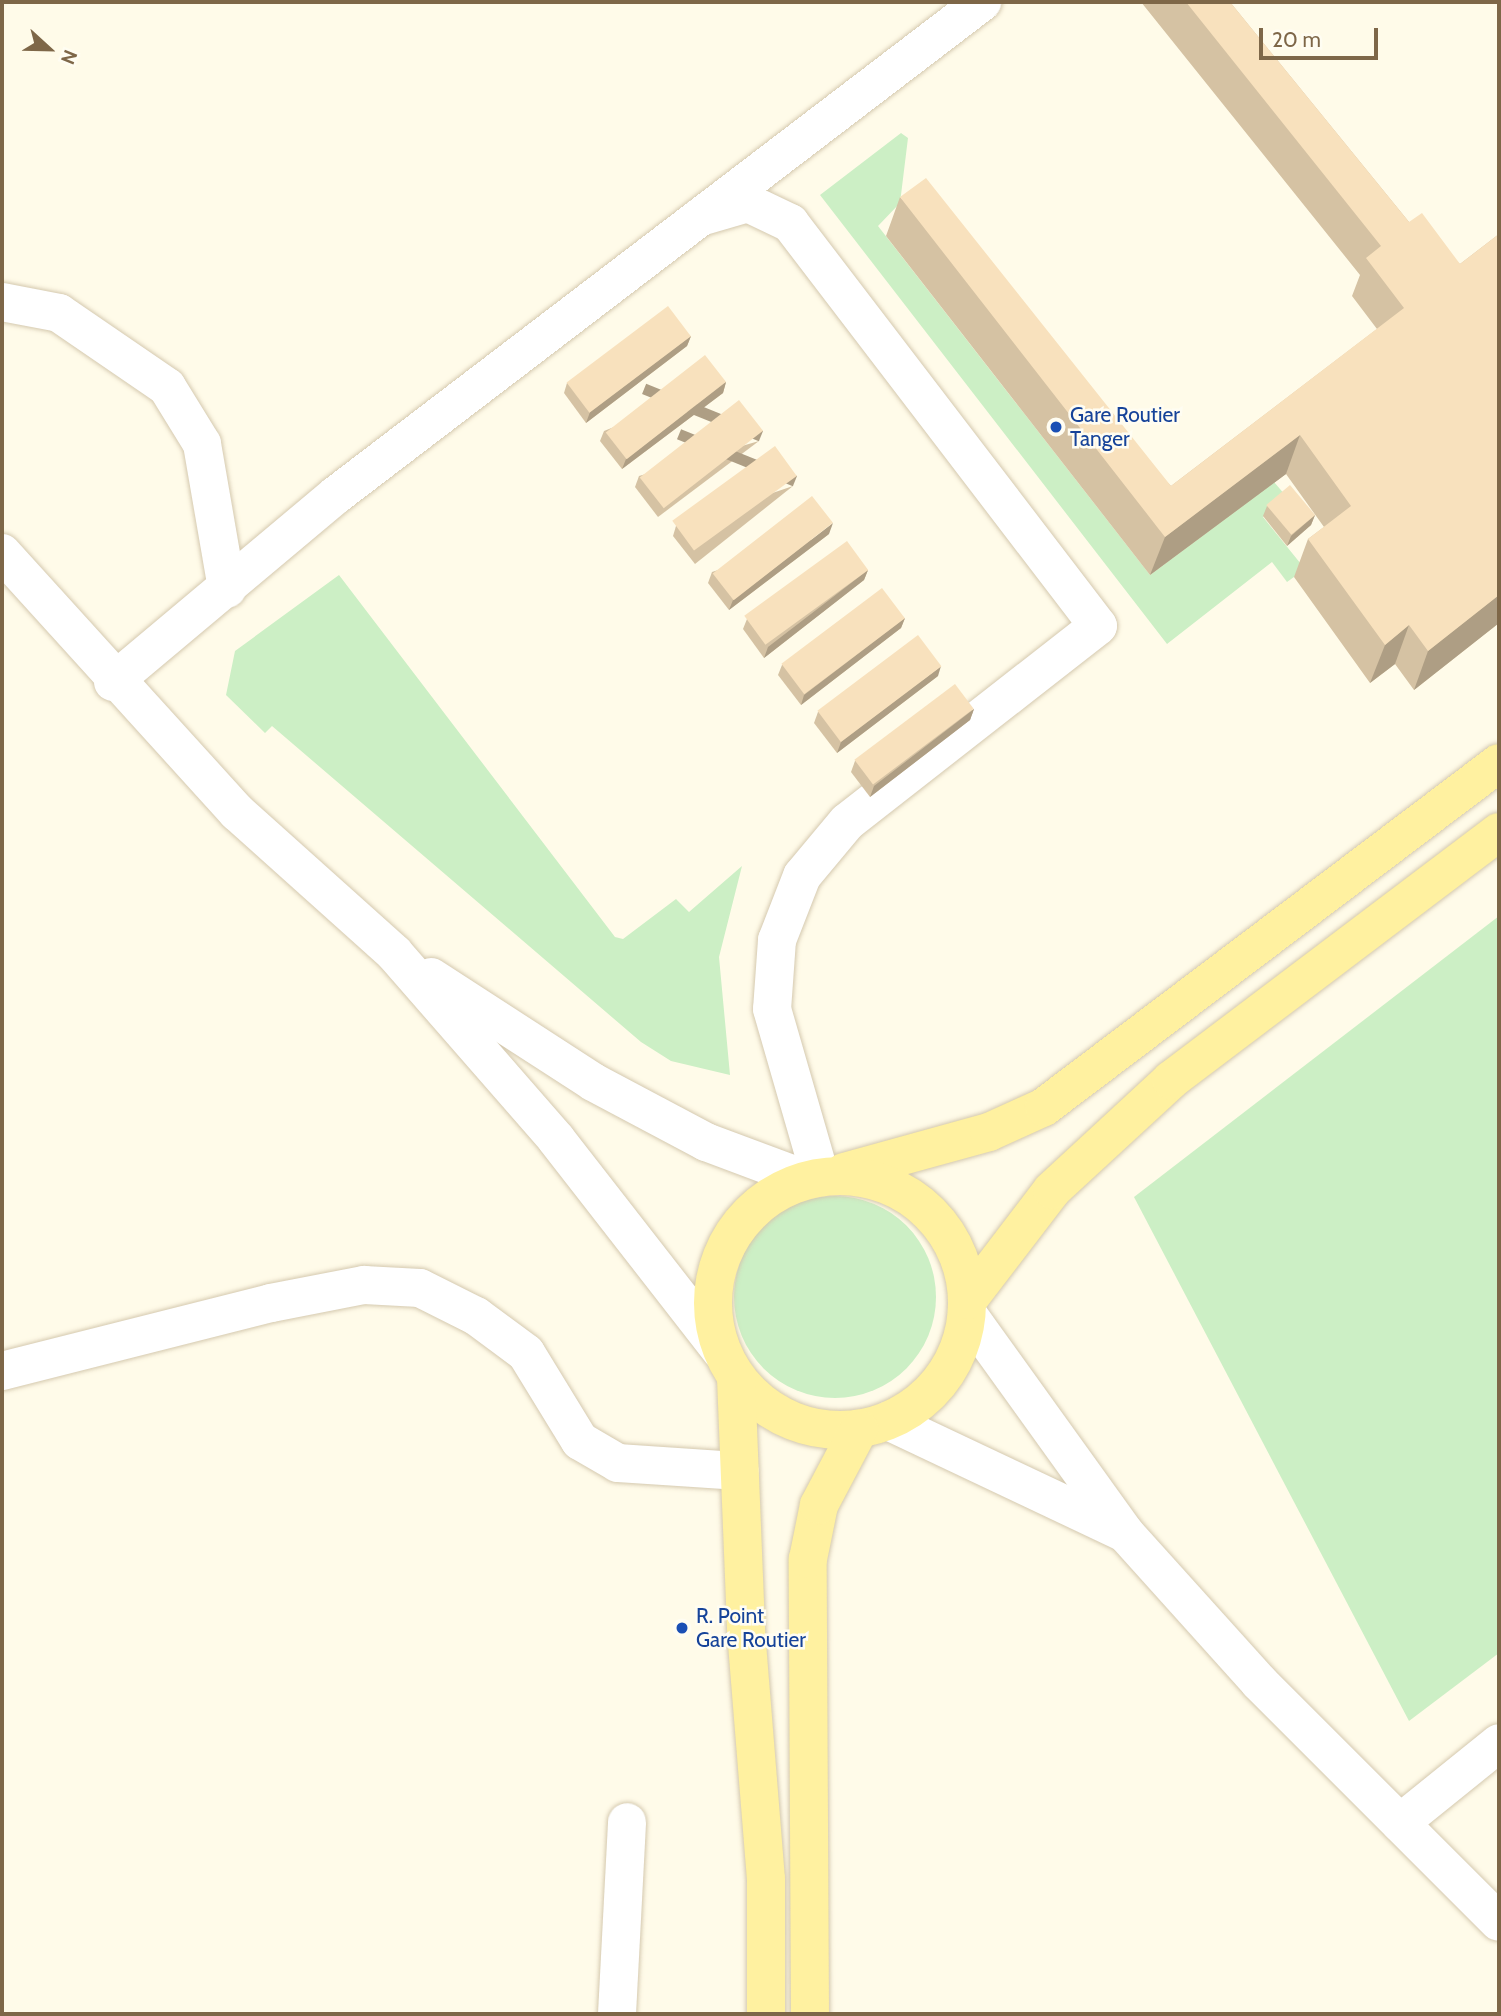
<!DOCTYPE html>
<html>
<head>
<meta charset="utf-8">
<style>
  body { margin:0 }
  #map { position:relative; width:1501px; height:2016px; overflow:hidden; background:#fffbe9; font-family:Cabin,sans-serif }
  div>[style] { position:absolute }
  .green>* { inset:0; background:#ccefc5 }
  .round { border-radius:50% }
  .roads { filter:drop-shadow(0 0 2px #d5c9af) drop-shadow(0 0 2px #d5c9af) }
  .minor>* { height:38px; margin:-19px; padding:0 19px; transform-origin:19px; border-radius:19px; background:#fff }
  .major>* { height:38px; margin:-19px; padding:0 19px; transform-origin:19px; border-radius:19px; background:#fff1a0 }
  .major>.ring { margin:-19px; padding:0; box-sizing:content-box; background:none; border:38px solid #fff1a0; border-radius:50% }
  .wall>* { inset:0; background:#d5c2a3 }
  .shaded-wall>* { inset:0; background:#ae9e84; transform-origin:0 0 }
  .building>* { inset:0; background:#f8e1bd; transform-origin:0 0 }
  .dots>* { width:19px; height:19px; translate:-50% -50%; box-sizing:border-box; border:4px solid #fffdf2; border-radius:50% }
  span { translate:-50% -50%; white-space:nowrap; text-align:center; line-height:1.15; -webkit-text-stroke:5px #fffdf2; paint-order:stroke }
  .transit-label { font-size:21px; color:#164399 }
  .left { translate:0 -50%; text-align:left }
  .frame { position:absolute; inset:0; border:4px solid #7e6748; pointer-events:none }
  .north { position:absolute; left:14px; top:14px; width:70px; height:70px; -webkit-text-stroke:5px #fffdf2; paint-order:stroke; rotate:112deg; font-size:19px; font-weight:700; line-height:28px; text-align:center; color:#7e6748 }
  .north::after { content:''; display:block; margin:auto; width:24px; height:32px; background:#7e6748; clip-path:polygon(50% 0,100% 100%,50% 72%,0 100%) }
  .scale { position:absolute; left:1259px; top:28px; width:119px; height:32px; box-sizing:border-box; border:4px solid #7e6748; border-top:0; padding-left:9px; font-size:21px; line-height:24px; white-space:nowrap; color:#7e6748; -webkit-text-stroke:5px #fffdf2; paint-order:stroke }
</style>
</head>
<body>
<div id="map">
  <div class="green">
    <div style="clip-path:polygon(901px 133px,908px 138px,900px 203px,878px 226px,1150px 575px,1274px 482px,1286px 496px,1263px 517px,1305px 569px,1287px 582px,1272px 562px,1167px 644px,820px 195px)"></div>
    <div style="clip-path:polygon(339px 575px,615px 937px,623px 939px,676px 899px,689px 912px,742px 866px,719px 957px,730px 1075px,671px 1061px,641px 1042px,272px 726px,265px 733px,226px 695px,235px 651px)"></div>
    <div style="clip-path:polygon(1499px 916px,1499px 1653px,1409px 1721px,1134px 1197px)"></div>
    <div class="round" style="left:734px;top:1196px;width:202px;height:202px"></div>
  </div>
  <div class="roads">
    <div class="minor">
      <div style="left:700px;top:217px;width:50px;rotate:-16.3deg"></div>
      <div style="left:748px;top:203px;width:47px;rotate:25.5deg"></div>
      <div style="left:790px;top:223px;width:507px;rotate:52.61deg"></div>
      <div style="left:1098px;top:626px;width:318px;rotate:142deg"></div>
      <div style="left:847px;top:822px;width:70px;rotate:129.8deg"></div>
      <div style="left:802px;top:876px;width:69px;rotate:111.3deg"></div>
      <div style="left:777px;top:940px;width:69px;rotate:94.1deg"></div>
      <div style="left:772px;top:1009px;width:173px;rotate:73.9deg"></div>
      <div style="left:2px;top:302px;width:58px;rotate:10.9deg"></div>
      <div style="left:59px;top:313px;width:131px;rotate:34.4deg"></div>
      <div style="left:167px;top:387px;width:67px;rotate:58.4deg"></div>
      <div style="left:202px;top:444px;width:147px;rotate:80.2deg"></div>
      <div style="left:2px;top:553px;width:350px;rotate:47.8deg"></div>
      <div style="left:237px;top:812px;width:211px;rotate:41.9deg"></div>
      <div style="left:394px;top:953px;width:247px;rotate:48.9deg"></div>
      <div style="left:556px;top:1139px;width:269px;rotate:52.1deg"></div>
      <div style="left:113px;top:682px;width:291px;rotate:-40deg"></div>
      <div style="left:336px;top:495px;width:813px;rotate:-37.35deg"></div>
      <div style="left:431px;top:977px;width:193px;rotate:32.9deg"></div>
      <div style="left:593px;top:1082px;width:128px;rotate:28deg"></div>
      <div style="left:706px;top:1142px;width:106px;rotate:20.5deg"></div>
      <div style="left:967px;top:1313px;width:271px;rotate:54.3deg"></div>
      <div style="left:1125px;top:1533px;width:200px;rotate:48deg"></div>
      <div style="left:1259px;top:1682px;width:339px;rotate:45deg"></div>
      <div style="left:2px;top:1371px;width:277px;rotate:-14.2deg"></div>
      <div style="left:271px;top:1303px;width:95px;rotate:-11deg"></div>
      <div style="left:364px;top:1285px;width:56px;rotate:3.1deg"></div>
      <div style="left:420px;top:1288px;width:63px;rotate:26.6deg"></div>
      <div style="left:476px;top:1316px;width:62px;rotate:36.5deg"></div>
      <div style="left:526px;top:1353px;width:103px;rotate:58.5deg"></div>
      <div style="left:580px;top:1441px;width:44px;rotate:30.1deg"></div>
      <div style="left:618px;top:1463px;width:122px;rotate:3.8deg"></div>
      <div style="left:888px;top:1421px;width:260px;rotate:25.3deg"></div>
      <div style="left:1400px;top:1823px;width:127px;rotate:-38.9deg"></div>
      <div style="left:617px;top:2014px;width:192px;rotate:-87deg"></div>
    </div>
    <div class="major">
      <div style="left:844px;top:1172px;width:150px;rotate:-15.4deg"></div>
      <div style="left:989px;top:1132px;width:60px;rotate:-24.4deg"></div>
      <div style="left:1044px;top:1107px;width:570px;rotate:-37.09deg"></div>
      <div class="ring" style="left:713px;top:1176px;width:216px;height:216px"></div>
      <div style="left:968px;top:1300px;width:138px;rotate:-52.6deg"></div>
      <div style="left:1052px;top:1190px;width:162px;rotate:-42.7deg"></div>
      <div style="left:1171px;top:1080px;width:411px;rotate:-37.1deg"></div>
      <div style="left:736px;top:1378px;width:253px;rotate:87.7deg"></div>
      <div style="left:746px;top:1631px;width:249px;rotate:85.4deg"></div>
      <div style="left:766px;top:1879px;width:135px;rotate:90deg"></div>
      <div style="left:810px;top:2014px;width:455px;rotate:-90.3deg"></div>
      <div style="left:808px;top:1559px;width:55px;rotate:-78.5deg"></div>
      <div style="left:819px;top:1505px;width:86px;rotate:-62.2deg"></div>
    </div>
  </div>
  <div class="wall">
    <div style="clip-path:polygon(1141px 2px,1230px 2px,1409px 222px,1460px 264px,1499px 234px,1499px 623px,1414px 690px,1395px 664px,1370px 683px,1294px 577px,1308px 539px,1324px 527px,1286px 474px,1150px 575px,886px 236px,900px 197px,1171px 486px,1377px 329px,1352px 296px,1360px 275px)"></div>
    <div style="clip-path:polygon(691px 336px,687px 346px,586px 423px,564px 393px,567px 383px)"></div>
    <div style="clip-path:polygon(726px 382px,723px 393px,622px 469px,600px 441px,604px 431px)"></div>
    <div style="clip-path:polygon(759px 441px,658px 517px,635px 487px,639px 476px)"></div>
    <div style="clip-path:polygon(793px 486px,695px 564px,673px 536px,676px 526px)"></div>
    <div style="clip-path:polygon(1267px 506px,1315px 515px,1311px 525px,1287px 546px,1263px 516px)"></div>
    <div style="clip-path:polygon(829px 534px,729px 610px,708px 583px,712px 572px)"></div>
    <div style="clip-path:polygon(868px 570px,864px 580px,764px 658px,743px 629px,747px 619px)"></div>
    <div style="clip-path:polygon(905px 618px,901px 628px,801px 705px,778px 675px,782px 665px)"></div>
    <div style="clip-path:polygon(938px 676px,837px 753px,814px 723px,818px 712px)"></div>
    <div style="clip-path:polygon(974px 709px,970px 720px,870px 797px,851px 772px,855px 761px)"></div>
  </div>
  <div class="shaded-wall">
    <div style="clip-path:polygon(691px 336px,687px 346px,586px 423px,590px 412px)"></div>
    <div style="clip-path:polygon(726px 382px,723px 393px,622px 469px,626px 459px)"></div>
    <div style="left:763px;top:431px;width:11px;height:126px;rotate:112deg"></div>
    <div style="clip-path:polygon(1300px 435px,1286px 474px,1150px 575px,1165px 537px)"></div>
    <div style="left:797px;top:476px;width:11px;height:125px;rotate:112deg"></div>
    <div style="clip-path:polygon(1315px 515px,1311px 525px,1287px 546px,1291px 536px)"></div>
    <div style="clip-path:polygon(833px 523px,829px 534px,729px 610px,733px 600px)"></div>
    <div style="clip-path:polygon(868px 570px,864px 580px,764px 658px,768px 647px)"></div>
    <div style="clip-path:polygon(1499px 595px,1499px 623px,1414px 690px,1428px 651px)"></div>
    <div style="clip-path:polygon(905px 618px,901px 628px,801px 705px,804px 695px)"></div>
    <div style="clip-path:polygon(1409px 625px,1395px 664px,1370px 683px,1385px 645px)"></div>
    <div style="clip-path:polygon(941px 666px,938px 676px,837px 753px,841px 742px)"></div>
    <div style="clip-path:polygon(974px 709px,970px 720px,870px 797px,874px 786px)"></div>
  </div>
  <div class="building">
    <div style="clip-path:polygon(1186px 2px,1230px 2px,1409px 222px,1422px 213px,1460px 264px,1499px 234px,1499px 595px,1428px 651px,1409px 625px,1385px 645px,1308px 539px,1351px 506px,1300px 435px,1165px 537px,900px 197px,926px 178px,1171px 486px,1404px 308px,1366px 258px,1381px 246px)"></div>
    <div style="left:668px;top:306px;width:38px;height:127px;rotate:53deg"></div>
    <div style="left:705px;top:355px;width:34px;height:126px;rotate:52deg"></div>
    <div style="left:739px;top:400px;width:39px;height:126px;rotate:52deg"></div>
    <div style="left:775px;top:446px;width:37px;height:127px;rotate:54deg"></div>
    <div style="left:1290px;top:485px;width:39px;height:31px;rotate:50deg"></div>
    <div style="left:812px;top:496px;width:34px;height:126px;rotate:52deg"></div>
    <div style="left:847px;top:541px;width:36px;height:127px;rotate:54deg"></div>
    <div style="left:882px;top:588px;width:38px;height:126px;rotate:53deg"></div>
    <div style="left:918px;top:635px;width:39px;height:126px;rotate:53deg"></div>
    <div style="left:955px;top:684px;width:31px;height:126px;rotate:53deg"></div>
  </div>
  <div class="dots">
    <div style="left:1056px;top:427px;background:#1a4fb4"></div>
    <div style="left:682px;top:1628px;background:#1a4fb4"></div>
  </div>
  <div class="transit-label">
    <span class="left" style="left:1070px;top:427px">Gare Routier<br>Tanger</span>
    <span class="left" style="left:696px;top:1628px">R. Point<br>Gare Routier</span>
  </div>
  <div class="frame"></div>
  <div class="north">N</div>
  <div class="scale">20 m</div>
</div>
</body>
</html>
